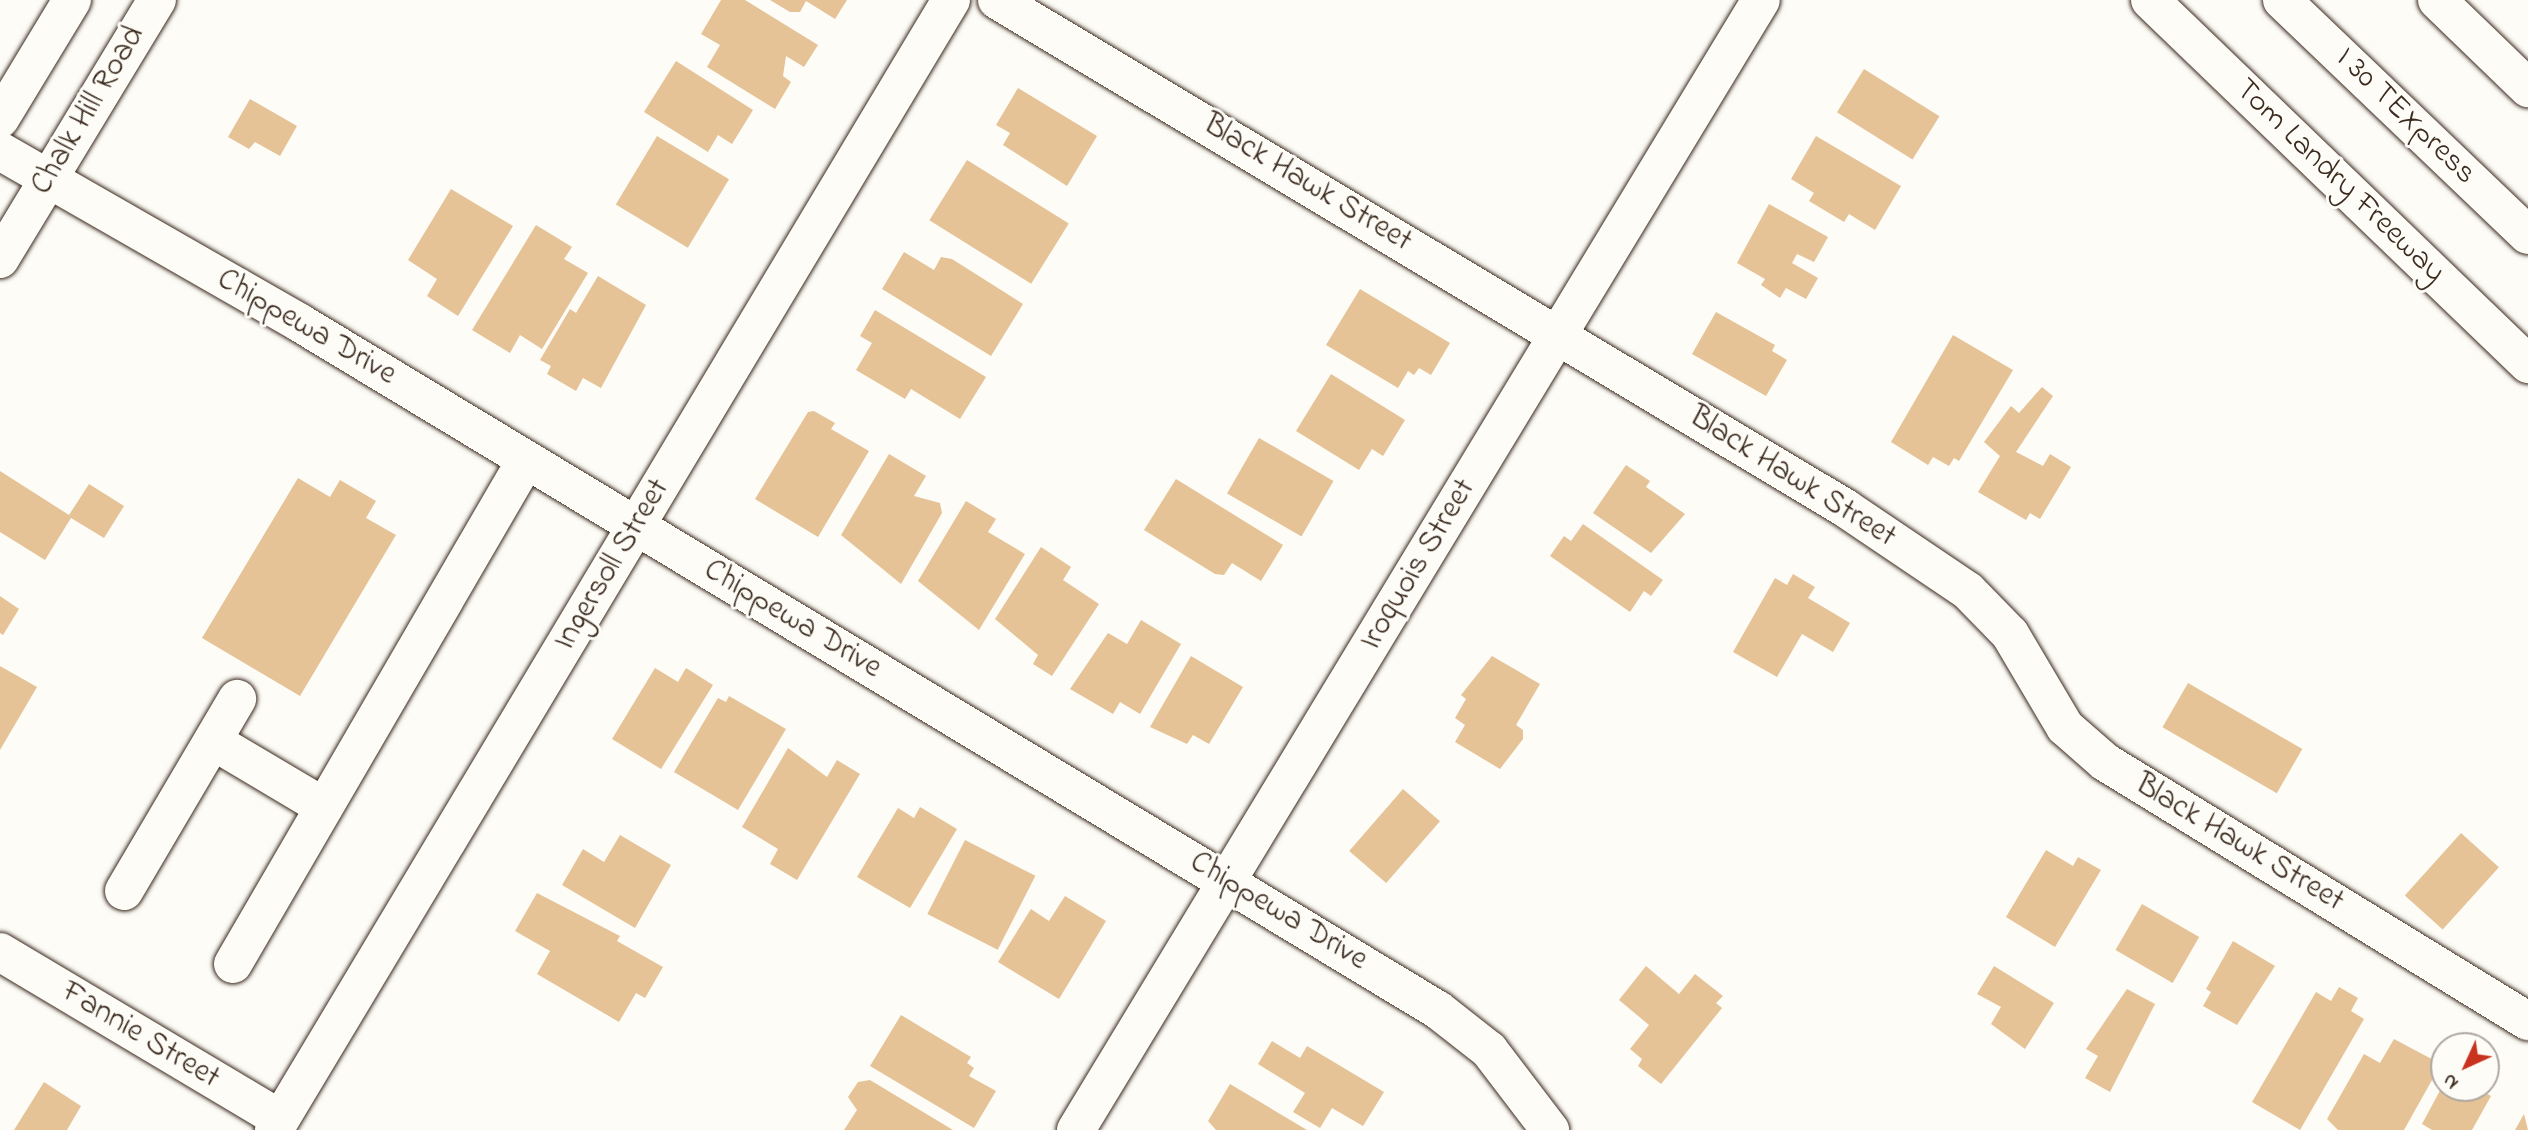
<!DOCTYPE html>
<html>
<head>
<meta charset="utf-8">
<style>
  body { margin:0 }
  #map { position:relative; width:2528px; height:1130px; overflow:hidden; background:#fdfcf7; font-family:"Indie Flower",sans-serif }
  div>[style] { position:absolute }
  .building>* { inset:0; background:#e5c397; transform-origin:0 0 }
  .roads { filter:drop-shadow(0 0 2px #3b2a1e) drop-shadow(0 0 2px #3b2a1e) }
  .minor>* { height:38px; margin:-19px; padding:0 19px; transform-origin:19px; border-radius:19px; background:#fdfcf7 }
  .highway>* { height:38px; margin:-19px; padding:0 19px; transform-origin:19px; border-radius:19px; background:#fdfcf7 }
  span { translate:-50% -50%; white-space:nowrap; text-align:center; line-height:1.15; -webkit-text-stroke:6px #fdfcf7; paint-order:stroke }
  .street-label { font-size:32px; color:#3b2a1e }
  .north { position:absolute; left:2430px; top:1032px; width:70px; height:70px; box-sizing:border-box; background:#fdfcf7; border:2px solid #afa8a0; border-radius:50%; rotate:225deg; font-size:19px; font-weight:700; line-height:28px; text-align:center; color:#3b2a1e }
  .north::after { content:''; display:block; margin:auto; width:24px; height:32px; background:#c8321e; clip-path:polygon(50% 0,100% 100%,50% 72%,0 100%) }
</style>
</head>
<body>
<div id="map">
  <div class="building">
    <div style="clip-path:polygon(721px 0,745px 0,818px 45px,804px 67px,786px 56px,783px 76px,791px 82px,775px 109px,707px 67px,720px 45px,701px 34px)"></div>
    <div style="clip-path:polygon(770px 0,847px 0,835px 19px,806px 1px,800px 12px,790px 12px)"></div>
    <div style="clip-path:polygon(676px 61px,753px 110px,732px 144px,718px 135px,708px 152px,644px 112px)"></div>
    <div style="left:1864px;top:69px;width:89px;height:51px;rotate:32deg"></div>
    <div style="clip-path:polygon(1018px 88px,1097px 136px,1067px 186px,1003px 145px,1010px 133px,996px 125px)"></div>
    <div style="clip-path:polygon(250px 99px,297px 126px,280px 156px,255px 142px,249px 149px,228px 137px)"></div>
    <div style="left:657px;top:136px;width:84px;height:80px;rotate:31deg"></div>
    <div style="clip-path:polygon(1816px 136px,1901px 186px,1875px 230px,1849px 214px,1844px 222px,1809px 201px,1814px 193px,1791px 179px)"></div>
    <div style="left:967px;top:160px;width:120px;height:71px;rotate:32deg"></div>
    <div style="clip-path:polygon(451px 189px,513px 226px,458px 316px,427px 296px,437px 279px,408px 260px)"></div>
    <div style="clip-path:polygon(1769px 204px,1828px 237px,1814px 262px,1797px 254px,1792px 263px,1818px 278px,1806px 299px,1786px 288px,1780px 298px,1761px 285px,1765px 279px,1737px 263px)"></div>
    <div style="clip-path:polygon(536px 225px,572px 247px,564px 259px,588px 273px,542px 349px,520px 335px,510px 353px,472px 330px)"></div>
    <div style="clip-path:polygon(904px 252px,934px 270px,941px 257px,952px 259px,1023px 304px,991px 356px,882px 289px)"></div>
    <div style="clip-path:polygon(598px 276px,646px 305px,601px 388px,583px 378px,576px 391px,547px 374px,551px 366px,540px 360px,570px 309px,576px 313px)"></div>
    <div style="clip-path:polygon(1360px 289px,1450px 343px,1431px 375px,1419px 368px,1414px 375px,1408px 371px,1398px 388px,1326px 345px)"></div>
    <div style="clip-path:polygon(875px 310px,986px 377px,960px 419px,911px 389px,905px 399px,856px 370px,872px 343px,860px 336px)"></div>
    <div style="clip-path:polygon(1716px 312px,1775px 345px,1772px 351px,1787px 360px,1766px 396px,1692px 354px)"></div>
    <div style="clip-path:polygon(1953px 335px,2013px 370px,1959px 461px,1954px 458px,1949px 466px,1933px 457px,1928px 465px,1891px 442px)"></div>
    <div style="clip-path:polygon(1331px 374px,1405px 420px,1383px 456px,1372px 449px,1359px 470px,1296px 431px)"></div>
    <div style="clip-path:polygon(2042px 387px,2053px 396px,2016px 452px,2043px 466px,2050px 454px,2071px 467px,2040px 519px,2030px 513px,2026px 520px,1978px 492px,2000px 456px,1984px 442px,2011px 406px,2019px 413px)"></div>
    <div style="clip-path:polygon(814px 411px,835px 423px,831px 429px,869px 451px,818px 537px,755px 499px,808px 412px)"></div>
    <div style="left:1259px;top:438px;width:86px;height:64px;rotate:30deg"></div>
    <div style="clip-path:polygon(889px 454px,926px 476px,914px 496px,940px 503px,942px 513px,901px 584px,841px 535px)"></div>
    <div style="clip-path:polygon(1626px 465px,1650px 481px,1646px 487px,1685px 514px,1651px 553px,1593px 513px)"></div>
    <div style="clip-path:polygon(0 471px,69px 515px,89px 484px,124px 506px,104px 538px,71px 518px,45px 560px,0 532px)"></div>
    <div style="clip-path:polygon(298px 478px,330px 497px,340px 480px,376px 501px,366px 518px,396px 535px,300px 696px,202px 638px)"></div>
    <div style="clip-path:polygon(1176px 479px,1283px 545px,1261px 581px,1232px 563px,1224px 575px,1215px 574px,1144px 530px)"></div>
    <div style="clip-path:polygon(966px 501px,996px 519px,988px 532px,1025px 554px,979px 630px,918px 581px)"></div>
    <div style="clip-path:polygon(1583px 524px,1663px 580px,1651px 596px,1644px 591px,1630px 612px,1550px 556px,1564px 536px,1571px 541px)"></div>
    <div style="clip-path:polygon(1041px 547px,1071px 567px,1063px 580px,1099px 604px,1052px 676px,1033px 664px,1038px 655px,995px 619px)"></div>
    <div style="clip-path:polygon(1793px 574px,1815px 587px,1808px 598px,1850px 623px,1833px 652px,1802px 634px,1777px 677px,1733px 652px,1775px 578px,1787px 585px)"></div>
    <div style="clip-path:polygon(0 596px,19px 609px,3px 635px,0 633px)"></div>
    <div style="clip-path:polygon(1141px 620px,1181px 644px,1140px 714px,1120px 702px,1113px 714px,1070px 689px,1108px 633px,1127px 644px)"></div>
    <div style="clip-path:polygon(1191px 656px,1243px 687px,1209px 744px,1193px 735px,1187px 744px,1150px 727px)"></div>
    <div style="clip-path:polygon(1492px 656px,1540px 684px,1516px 725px,1523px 730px,1523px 739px,1500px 769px,1455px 742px,1465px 725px,1455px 718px,1466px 699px,1461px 695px)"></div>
    <div style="clip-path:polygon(0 666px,37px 687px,0 750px)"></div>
    <div style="clip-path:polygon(655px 668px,678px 682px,686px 668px,713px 685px,661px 769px,612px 739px)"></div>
    <div style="left:2188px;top:683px;width:132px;height:51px;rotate:30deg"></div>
    <div style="clip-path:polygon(729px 696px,786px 729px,738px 810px,674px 772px,718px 698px,726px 702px)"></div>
    <div style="clip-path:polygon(788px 748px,827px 777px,837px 760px,860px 774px,797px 880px,770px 864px,778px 849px,742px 827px)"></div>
    <div style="left:1403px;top:789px;width:49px;height:82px;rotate:41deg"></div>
    <div style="clip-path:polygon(920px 807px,957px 829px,910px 908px,857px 877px,898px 808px,914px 818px)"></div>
    <div style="left:2461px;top:833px;width:51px;height:84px;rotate:42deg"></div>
    <div style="clip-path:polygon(620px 835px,671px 865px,635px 928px,562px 885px,583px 849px,604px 862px)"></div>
    <div style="left:965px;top:840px;width:79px;height:83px;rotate:27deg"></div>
    <div style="clip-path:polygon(2046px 850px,2073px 866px,2078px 857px,2101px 870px,2055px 947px,2006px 917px)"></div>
    <div style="clip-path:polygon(537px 893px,620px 936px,617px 941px,663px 967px,645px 998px,636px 993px,619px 1022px,537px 974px,550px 951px,515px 931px)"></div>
    <div style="clip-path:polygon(1065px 896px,1106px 921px,1059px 999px,998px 962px,1031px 909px,1049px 921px)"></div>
    <div style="left:2142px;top:904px;width:66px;height:53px;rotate:30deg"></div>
    <div style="clip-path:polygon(2233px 941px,2275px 966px,2237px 1025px,2203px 1006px,2211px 992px,2206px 989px)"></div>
    <div style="clip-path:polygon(1646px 966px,1679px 994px,1695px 974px,1723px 996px,1716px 1003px,1722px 1008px,1661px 1084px,1638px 1066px,1642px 1059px,1630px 1049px,1649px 1025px,1619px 1000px)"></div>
    <div style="clip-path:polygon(1994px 966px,2054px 1003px,2025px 1049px,1991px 1024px,2001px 1007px,1977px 994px)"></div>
    <div style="clip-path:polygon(2339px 987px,2358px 998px,2351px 1011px,2364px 1019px,2300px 1130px,2252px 1102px,2316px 992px,2331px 1001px)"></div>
    <div style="clip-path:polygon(2127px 989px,2155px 1004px,2110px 1092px,2085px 1078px,2098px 1056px,2086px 1049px)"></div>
    <div style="clip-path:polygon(901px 1015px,971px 1057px,967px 1063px,974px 1068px,969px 1076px,996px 1091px,974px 1128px,870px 1066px)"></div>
    <div style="clip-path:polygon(2394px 1039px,2441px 1064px,2404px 1130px,2338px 1130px,2327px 1119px,2364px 1054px,2380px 1063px)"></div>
    <div style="clip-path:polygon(1272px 1041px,1300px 1058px,1307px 1046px,1384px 1092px,1363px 1126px,1332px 1108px,1320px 1128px,1293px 1112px,1305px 1093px,1258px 1064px)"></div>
    <div style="clip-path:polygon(870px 1080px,953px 1130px,844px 1130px,857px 1110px,848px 1097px,858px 1082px)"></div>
    <div style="clip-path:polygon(44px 1082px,81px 1106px,67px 1130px,14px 1130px)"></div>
    <div style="clip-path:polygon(2444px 1083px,2444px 1088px,2477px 1088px,2491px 1096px,2472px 1130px,2432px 1130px,2422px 1124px)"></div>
    <div style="clip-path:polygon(1230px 1084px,1307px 1130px,1216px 1130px,1208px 1121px)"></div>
    <div style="clip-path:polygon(2524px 1114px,2528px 1130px,2515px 1130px)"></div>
  </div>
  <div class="roads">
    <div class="minor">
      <div style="left:997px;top:0;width:989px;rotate:30.92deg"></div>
      <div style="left:1845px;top:508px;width:148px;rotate:34deg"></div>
      <div style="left:1968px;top:591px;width:60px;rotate:45.7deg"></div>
      <div style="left:2010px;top:634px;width:108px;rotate:59.4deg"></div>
      <div style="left:2065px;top:727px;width:53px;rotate:41.2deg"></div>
      <div style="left:2105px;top:762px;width:496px;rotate:31.5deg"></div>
      <div style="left:0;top:119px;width:139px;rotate:-58.8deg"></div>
      <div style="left:0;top:151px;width:346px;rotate:29.8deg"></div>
      <div style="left:300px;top:323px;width:1329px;rotate:31.12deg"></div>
      <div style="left:1438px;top:1010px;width:65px;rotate:38.1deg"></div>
      <div style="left:1489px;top:1050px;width:101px;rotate:52.7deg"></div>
      <div style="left:0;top:259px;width:303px;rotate:-58.8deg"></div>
      <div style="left:213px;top:741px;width:129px;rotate:30.7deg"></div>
      <div style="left:124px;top:891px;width:223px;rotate:-59.5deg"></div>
      <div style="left:0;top:952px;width:326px;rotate:30.8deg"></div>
      <div style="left:233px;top:964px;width:583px;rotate:-59.83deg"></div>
      <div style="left:274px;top:1130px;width:1317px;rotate:-59.07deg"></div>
      <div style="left:1076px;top:1130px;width:1321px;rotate:-58.78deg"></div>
    </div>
    <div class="highway">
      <div style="left:2150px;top:0;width:525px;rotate:43.92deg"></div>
      <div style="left:2282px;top:0;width:340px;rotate:43.7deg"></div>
      <div style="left:2437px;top:0;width:127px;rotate:44deg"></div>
    </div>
  </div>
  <div class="street-label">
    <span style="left:89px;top:111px;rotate:-59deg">Chalk Hill Road</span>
    <span style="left:2405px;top:117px;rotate:44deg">I 30 TEXpress</span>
    <span style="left:2339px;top:182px;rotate:44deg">Tom Landry Freeway</span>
    <span style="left:1307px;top:184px;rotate:31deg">Black Hawk Street</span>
    <span style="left:306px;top:328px;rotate:30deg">Chippewa Drive</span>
    <span style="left:1792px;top:478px;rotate:32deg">Black Hawk Street</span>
    <span style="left:613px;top:565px;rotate:-59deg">Ingersoll Street</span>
    <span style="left:1419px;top:565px;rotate:-59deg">Iroquois Street</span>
    <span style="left:792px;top:620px;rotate:31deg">Chippewa Drive</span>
    <span style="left:2239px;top:844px;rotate:31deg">Black Hawk Street</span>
    <span style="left:1278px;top:912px;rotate:31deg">Chippewa Drive</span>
    <span style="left:140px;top:1036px;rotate:31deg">Fannie Street</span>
  </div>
  <div class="north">N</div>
</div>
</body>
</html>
